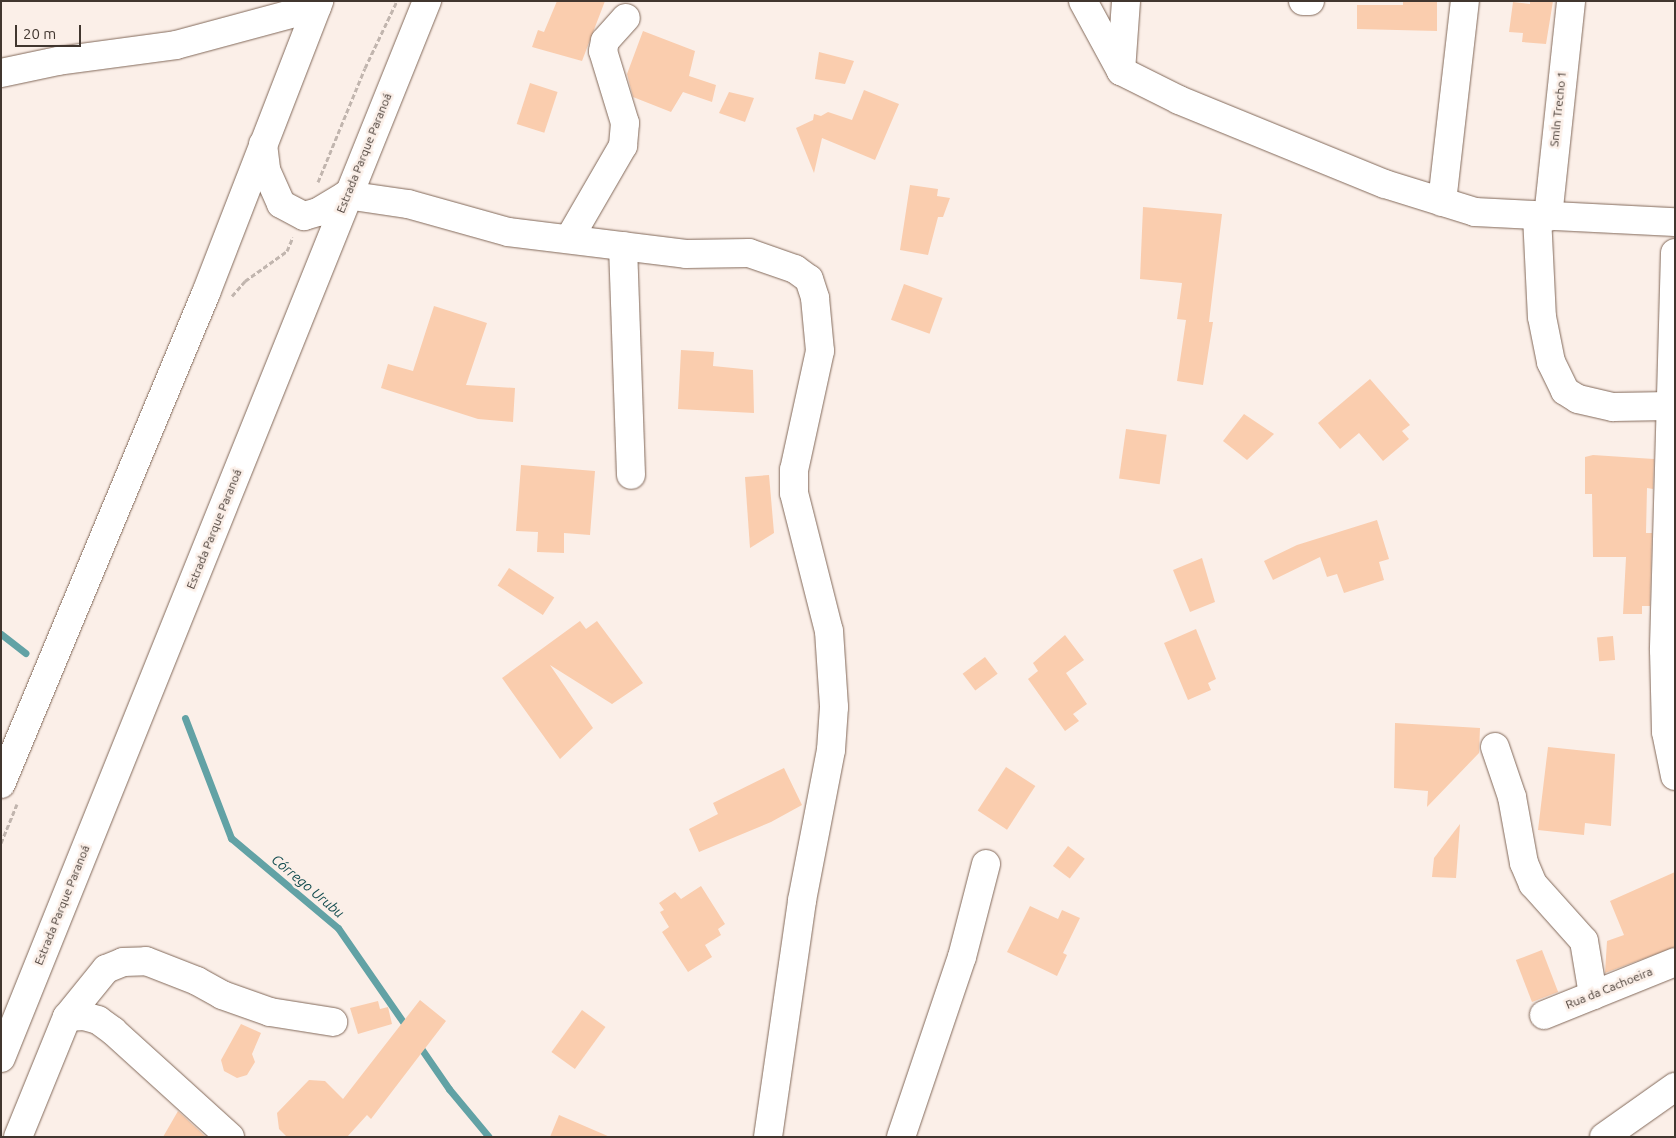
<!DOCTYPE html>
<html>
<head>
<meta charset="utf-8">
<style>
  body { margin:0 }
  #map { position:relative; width:1676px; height:1138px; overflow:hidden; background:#fbefe8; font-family:Ubuntu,sans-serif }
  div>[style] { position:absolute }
  .stream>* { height:7px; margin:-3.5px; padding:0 3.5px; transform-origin:3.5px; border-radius:3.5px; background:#62a2a5 }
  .building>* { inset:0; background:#facdae; transform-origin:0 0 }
  .path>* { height:3px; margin-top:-1.5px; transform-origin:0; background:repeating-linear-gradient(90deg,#c1b5ae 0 5px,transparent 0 7.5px) }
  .roads { filter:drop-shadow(0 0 1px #82695a) drop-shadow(0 0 1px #82695a) }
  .minor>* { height:28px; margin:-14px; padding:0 14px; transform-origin:14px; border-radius:14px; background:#fff }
  .major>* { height:28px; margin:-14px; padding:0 14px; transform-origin:14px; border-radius:14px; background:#fff }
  span { translate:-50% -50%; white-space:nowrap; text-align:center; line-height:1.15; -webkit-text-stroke:5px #fbefe8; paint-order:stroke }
  .street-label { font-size:12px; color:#41362f }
  .water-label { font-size:14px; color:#124c4f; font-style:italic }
  .frame { position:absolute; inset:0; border:2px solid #41362f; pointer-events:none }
  .scale { position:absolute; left:15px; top:25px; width:66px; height:22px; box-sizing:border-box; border:2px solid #41362f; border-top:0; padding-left:6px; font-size:15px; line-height:18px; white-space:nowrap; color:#41362f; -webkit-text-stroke:4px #fbefe8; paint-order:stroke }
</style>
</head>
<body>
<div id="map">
  <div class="stream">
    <div style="left:1px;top:634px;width:31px;rotate:38deg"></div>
    <div style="left:185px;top:718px;width:129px;rotate:69deg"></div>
    <div style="left:231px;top:838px;width:140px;rotate:40.1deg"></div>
    <div style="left:338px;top:928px;width:123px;rotate:55.3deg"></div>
    <div style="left:418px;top:1044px;width:55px;rotate:55.4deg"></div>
    <div style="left:449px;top:1089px;width:62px;rotate:50.2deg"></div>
  </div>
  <div class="building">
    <div style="clip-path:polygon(557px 1px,605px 1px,582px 61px,532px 47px,538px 30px,544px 32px)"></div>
    <div style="clip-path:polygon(1403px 1px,1437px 1px,1437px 31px,1357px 29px,1357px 5px,1403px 5px)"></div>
    <div style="clip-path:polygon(1530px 1px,1553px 1px,1546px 44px,1522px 42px,1523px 33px,1509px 32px,1513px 2px,1530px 4px)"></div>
    <div style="clip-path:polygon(643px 31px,695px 51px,689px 76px,716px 85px,712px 102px,683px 92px,671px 112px,633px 97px,627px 74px)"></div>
    <div style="clip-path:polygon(819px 52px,854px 61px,845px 84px,815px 79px)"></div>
    <div style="left:530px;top:83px;width:29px;height:43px;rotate:18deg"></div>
    <div style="clip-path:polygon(864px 90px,899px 104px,875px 160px,822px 138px,814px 173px,796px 128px,813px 120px,814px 114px,821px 116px,828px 112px,852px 120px)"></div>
    <div style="clip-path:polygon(729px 92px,754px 98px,745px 122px,719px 113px)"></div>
    <div style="clip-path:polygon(910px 185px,938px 189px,937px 196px,950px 198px,943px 217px,938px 217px,928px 255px,900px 250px)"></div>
    <div style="clip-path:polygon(1143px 207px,1222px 214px,1209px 322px,1213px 322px,1203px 385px,1177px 381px,1186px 320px,1177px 319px,1182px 283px,1140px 279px)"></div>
    <div style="left:904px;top:284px;width:41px;height:38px;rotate:20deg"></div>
    <div style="clip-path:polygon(434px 306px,487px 323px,466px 385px,515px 388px,513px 422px,478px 419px,381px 388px,388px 364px,413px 371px)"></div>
    <div style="clip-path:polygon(681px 350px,714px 352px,713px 366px,753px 370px,754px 413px,678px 409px)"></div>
    <div style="clip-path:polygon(1370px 379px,1410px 425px,1402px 431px,1409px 439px,1383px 461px,1359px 433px,1340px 449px,1318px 423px)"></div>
    <div style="clip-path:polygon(1244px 414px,1274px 434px,1247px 460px,1223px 441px)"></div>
    <div style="left:1126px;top:429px;width:41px;height:50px;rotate:8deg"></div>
    <div style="clip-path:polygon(1593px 455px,1654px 459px,1653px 489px,1647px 488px,1646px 533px,1652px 533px,1650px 606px,1642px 606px,1642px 614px,1623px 614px,1626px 557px,1593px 557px,1592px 494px,1585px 494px,1585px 457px)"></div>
    <div style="clip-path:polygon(521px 465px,595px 471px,590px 535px,564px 533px,564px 553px,537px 552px,538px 532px,516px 531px)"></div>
    <div style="clip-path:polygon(769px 475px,774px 533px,750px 548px,745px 477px)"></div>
    <div style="clip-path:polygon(1377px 520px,1389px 559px,1379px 562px,1384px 580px,1344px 593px,1337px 574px,1327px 577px,1320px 557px,1273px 580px,1264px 561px,1297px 545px)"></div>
    <div style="clip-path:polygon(1202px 558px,1215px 602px,1190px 612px,1173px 570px)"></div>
    <div style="left:509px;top:568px;width:54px;height:21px;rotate:33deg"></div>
    <div style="clip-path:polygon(580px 621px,586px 629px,597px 621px,643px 683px,612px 704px,550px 665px,593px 728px,560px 759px,502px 678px)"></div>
    <div style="clip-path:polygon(1196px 629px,1216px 679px,1208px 683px,1211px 690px,1188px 700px,1164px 643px)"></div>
    <div style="clip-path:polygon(1065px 635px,1084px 660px,1066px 673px,1087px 704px,1073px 714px,1079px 721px,1065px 731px,1028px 679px,1038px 671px,1033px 663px)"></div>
    <div style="left:1613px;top:636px;width:24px;height:16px;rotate:85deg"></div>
    <div style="left:985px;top:657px;width:21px;height:28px;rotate:53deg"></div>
    <div style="clip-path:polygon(1395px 723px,1480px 728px,1479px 753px,1427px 807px,1428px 791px,1394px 788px)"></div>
    <div style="clip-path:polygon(1548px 747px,1615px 754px,1611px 826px,1585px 823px,1584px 835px,1538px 830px)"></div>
    <div style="left:1006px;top:767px;width:35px;height:52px;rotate:33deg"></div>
    <div style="clip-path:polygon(784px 768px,802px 805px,771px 822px,699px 852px,689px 829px,718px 814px,713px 803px)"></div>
    <div style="clip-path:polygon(1460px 824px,1456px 878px,1432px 877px,1434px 858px)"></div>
    <div style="left:1068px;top:846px;width:21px;height:25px;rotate:37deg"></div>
    <div style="clip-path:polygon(1675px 872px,1675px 947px,1605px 973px,1607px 941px,1624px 935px,1610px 901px)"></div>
    <div style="clip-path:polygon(701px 886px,725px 924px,718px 929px,721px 935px,705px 945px,712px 957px,688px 972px,662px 932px,669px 927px,660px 912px,664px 910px,659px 903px,675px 892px,681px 899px)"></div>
    <div style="clip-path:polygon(1030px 906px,1058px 919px,1062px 910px,1080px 918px,1063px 953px,1067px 955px,1057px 976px,1007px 952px)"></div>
    <div style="left:1542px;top:950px;width:45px;height:28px;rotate:69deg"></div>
    <div style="clip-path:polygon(420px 1000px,446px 1021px,371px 1119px,367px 1115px,347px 1137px,287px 1137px,279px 1129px,277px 1113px,309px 1080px,325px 1081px,343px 1099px)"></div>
    <div style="clip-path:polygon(378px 1001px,380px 1009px,388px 1007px,392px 1024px,358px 1034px,350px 1008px)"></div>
    <div style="left:582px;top:1010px;width:29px;height:52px;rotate:36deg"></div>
    <div style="clip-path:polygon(241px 1024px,261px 1033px,252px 1054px,255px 1062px,247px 1075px,237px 1078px,224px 1071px,221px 1060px)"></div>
    <div style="clip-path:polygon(178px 1111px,180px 1113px,206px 1137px,163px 1137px)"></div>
    <div style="clip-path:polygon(559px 1115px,610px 1137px,550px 1137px)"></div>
  </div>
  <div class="path">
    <div style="left:318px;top:182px;width:123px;rotate:-67.6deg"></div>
    <div style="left:365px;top:68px;width:74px;rotate:-64.5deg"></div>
    <div style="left:232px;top:296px;width:20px;rotate:-49deg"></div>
    <div style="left:245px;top:281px;width:52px;rotate:-35.5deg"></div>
    <div style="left:287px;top:251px;width:15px;rotate:-67deg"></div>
    <div style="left:1px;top:843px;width:42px;rotate:-67.7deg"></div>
  </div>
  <div class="roads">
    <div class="minor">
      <div style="left:1083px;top:1px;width:80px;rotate:61.5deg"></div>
      <div style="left:1121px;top:71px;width:65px;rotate:26.6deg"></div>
      <div style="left:1179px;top:100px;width:222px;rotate:22.2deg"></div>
      <div style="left:1385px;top:184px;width:94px;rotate:17.3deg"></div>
      <div style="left:1475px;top:212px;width:200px;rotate:2.9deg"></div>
      <div style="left:1303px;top:1px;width:7px"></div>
      <div style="left:1121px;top:71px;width:70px;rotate:-85.9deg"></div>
      <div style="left:1px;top:73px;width:58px;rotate:-11.9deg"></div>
      <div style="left:58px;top:61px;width:119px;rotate:-7.7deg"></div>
      <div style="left:176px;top:45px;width:146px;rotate:-15.1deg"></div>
      <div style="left:346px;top:195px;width:63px;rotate:8.3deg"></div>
      <div style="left:408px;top:204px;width:104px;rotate:15.6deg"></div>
      <div style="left:508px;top:232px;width:179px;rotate:7deg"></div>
      <div style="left:686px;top:254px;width:63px;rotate:-0.9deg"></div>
      <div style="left:749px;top:253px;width:49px;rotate:19.2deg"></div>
      <div style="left:795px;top:269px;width:17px;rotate:36deg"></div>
      <div style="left:809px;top:279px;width:20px;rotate:72deg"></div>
      <div style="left:815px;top:298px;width:53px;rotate:84.6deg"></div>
      <div style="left:820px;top:351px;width:122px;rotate:102.3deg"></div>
      <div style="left:794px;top:470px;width:23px;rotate:90deg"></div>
      <div style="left:794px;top:493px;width:142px;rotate:75.8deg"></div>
      <div style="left:829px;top:631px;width:76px;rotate:86.2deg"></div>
      <div style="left:834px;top:707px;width:43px;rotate:94deg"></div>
      <div style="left:831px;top:750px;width:154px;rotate:100.9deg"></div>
      <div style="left:802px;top:901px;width:238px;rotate:98.2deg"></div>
      <div style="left:1442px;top:202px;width:202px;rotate:-83.5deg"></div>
      <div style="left:1537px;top:216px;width:101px;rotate:87.2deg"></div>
      <div style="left:1542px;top:317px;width:46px;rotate:78.7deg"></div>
      <div style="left:1551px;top:362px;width:32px;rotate:64deg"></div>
      <div style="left:1565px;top:391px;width:15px;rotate:32deg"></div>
      <div style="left:1578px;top:399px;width:36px;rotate:13deg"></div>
      <div style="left:1613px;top:407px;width:57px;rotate:-1deg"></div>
      <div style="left:1548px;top:217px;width:217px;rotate:-83.9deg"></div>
      <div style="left:569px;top:239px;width:108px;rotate:-59.9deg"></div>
      <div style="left:623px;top:146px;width:23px;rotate:-85deg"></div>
      <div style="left:625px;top:123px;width:75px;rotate:-107deg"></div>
      <div style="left:603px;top:51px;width:10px;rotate:-79deg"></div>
      <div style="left:605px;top:41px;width:31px;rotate:-48deg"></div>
      <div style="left:623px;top:246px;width:229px;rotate:88deg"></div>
      <div style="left:1675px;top:253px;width:397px;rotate:91.6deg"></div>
      <div style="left:1664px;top:650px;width:82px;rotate:88.6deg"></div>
      <div style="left:1666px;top:732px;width:45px;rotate:78.4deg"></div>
      <div style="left:1495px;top:747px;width:53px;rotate:71.2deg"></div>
      <div style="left:1512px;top:797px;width:67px;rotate:79.7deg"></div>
      <div style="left:1524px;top:863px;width:23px;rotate:67deg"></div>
      <div style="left:1533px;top:884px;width:76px;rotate:48.2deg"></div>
      <div style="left:1584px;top:941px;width:55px;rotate:80.5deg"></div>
      <div style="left:1544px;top:1015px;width:141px;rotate:-22deg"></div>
      <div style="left:67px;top:1017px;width:62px;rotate:-50.9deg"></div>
      <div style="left:106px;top:969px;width:18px;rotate:-22deg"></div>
      <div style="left:123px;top:962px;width:23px;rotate:-2deg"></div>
      <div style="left:146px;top:961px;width:55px;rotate:21.4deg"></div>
      <div style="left:197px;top:981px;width:29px;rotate:29deg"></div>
      <div style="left:222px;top:995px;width:51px;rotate:19.5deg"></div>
      <div style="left:270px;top:1012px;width:64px;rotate:9deg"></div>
      <div style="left:18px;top:1137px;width:130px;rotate:-67.8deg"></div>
      <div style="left:67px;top:1017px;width:17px;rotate:-3deg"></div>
      <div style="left:84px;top:1016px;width:15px;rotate:16deg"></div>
      <div style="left:98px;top:1020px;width:19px;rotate:36deg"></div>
      <div style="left:113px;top:1031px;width:158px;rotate:42.2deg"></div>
      <div style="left:901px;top:1137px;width:190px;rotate:-71.3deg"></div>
      <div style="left:962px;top:957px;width:96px;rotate:-75.5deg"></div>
      <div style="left:1604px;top:1137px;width:87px;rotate:-35.2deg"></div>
    </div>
    <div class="major">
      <div style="left:263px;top:144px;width:26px;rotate:83deg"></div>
      <div style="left:266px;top:170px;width:37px;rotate:66deg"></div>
      <div style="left:281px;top:204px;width:26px;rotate:28deg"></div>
      <div style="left:304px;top:216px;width:15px;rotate:-16deg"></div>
      <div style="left:318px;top:212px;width:33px;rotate:-31deg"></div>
      <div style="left:1px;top:784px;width:532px;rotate:-67.34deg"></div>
      <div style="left:206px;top:293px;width:313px;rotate:-68.8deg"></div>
      <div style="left:1px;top:1058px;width:1140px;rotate:-68.05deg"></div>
    </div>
  </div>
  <div class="street-label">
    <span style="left:1558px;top:109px;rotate:-84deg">Smln Trecho 1</span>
    <span style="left:364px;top:153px;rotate:-68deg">Estrada Parque Paranoá</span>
    <span style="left:214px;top:529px;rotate:-68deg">Estrada Parque Paranoá</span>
    <span style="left:62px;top:905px;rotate:-68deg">Estrada Parque Paranoá</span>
    <span style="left:1609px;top:988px;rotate:-22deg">Rua da Cachoeira</span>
  </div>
  <div class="water-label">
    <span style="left:308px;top:886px;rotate:40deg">Córrego Urubu</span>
  </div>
  <div class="frame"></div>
  <div class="scale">20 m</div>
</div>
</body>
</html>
